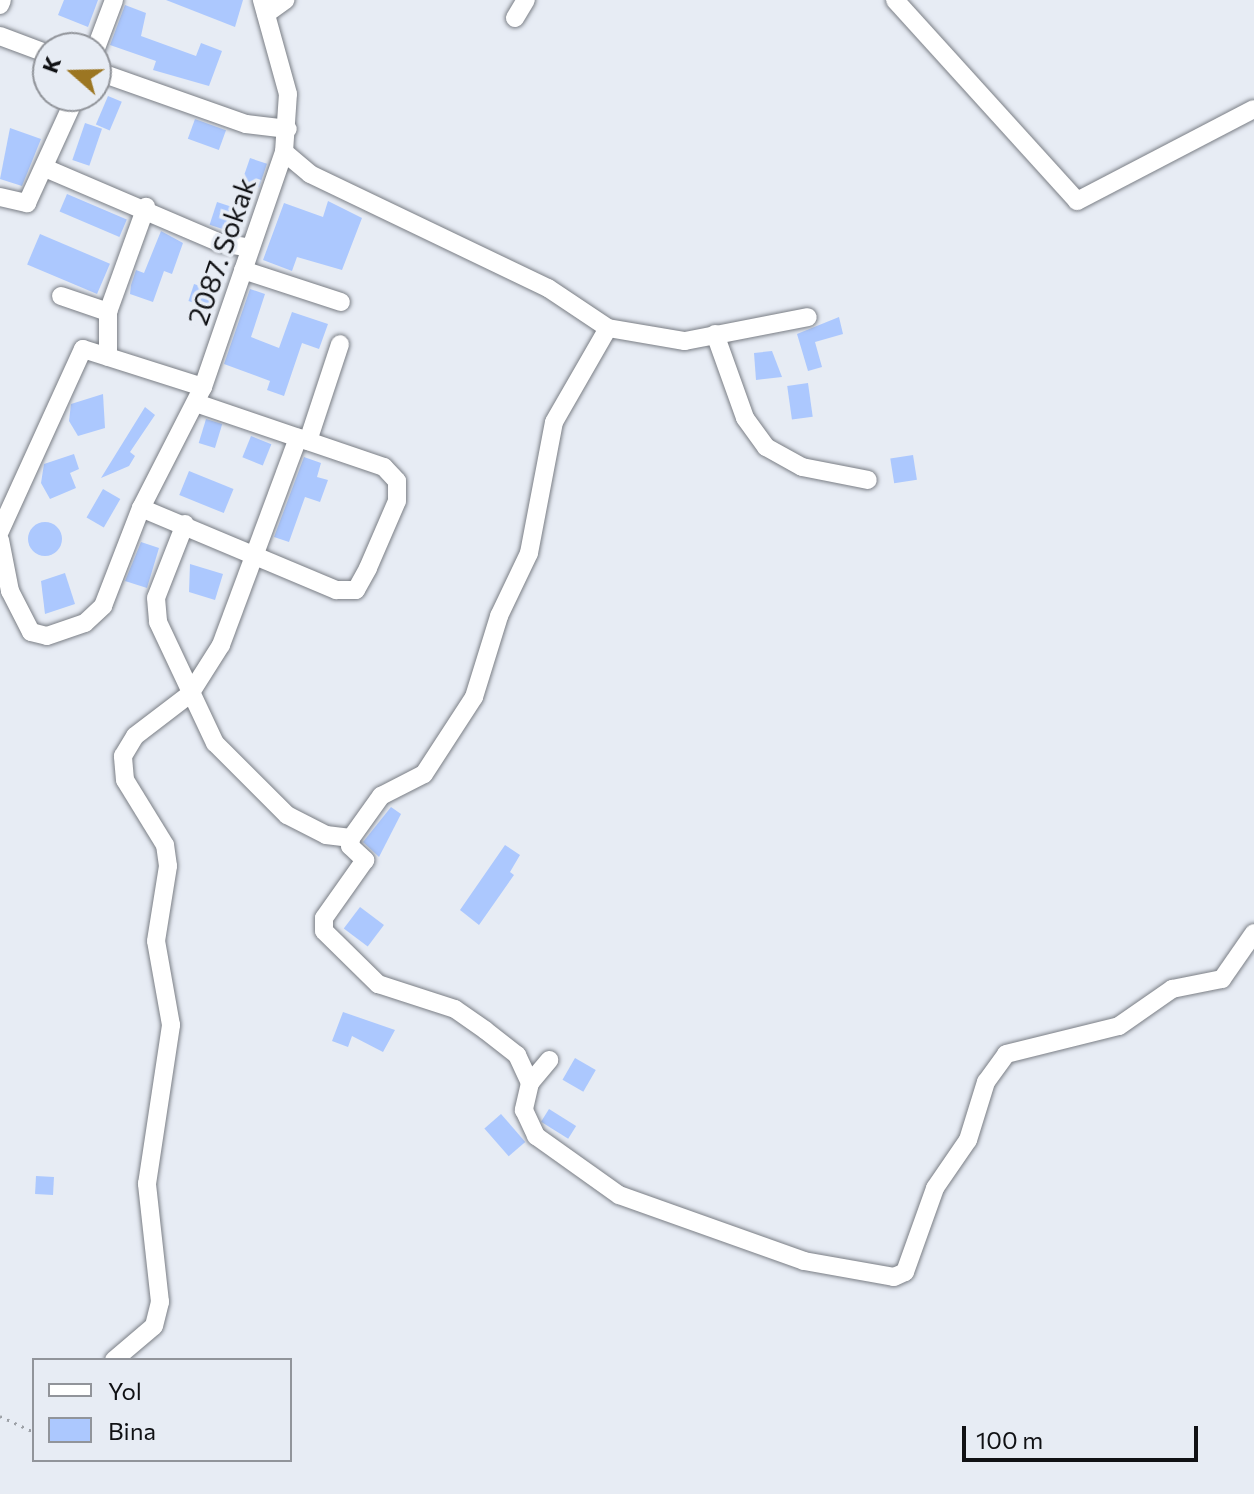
<!DOCTYPE html>
<html>
<head>
<meta charset="utf-8">
<style>
  body { margin:0 }
  #map { position:relative; width:1254px; height:1494px; overflow:hidden; background:#e7ecf4; font-family:Commissioner,sans-serif }
  div>[style] { position:absolute }
  .building>* { inset:0; background:#acc8fe; transform-origin:0 0 }
  .round { border-radius:50% }
  .path>* { height:3px; margin-top:-1.5px; transform-origin:0; background:repeating-linear-gradient(90deg,#9ca0a6 0 2px,transparent 0 8px) }
  .roads { filter:drop-shadow(0 0 2px #7a7e85) drop-shadow(0 0 2px #7a7e85) }
  .minor>* { height:18px; margin:-9px; padding:0 9px; transform-origin:9px; border-radius:9px; background:#fff }
  span { translate:-50% -50%; white-space:nowrap; text-align:center; line-height:1.15; -webkit-text-stroke:7px #e7ecf4; paint-order:stroke }
  .street-label { font-size:28px; color:#101114 }
  .legend { position:absolute; left:32px; top:1358px; width:260px; height:104px; box-sizing:border-box; background:#e7ecf4; border:2px solid #91949a; margin:0; padding:10px 14px; list-style:none; font-size:24px; color:#101114 }
  .legend li { display:flex; align-items:center; gap:16px; height:40px }
  .legend b { width:40px; border:2px solid #91949a }
  .north { position:absolute; left:32px; top:32px; width:80px; height:80px; box-sizing:border-box; background:#e7ecf4; border:2px solid #91949a; border-radius:50%; rotate:290deg; font-size:22px; font-weight:700; line-height:32px; text-align:center; color:#101114 }
  .north::after { content:''; display:block; margin:auto; width:28px; height:36px; background:#9c7622; clip-path:polygon(50% 0,100% 100%,50% 72%,0 100%) }
  .scale { position:absolute; left:962px; top:1426px; width:236px; height:36px; box-sizing:border-box; border:4px solid #101114; border-top:0; padding-left:10px; font-size:24px; line-height:28px; white-space:nowrap; color:#101114; -webkit-text-stroke:6px #e7ecf4; paint-order:stroke }
</style>
</head>
<body>
<div id="map">
  <div class="building">
    <div style="clip-path:polygon(64px 0,98px 0,88px 27px,58px 15px)"></div>
    <div style="clip-path:polygon(166px 0,243px 0,235px 27px)"></div>
    <div style="clip-path:polygon(125px 5px,146px 13px,141px 36px,196px 56px,201px 43px,222px 51px,209px 86px,153px 70px,156px 61px,110px 45px)"></div>
    <div style="left:108px;top:96px;width:15px;height:31px;rotate:23deg"></div>
    <div style="left:195px;top:119px;width:33px;height:21px;rotate:20deg"></div>
    <div style="left:85px;top:123px;width:18px;height:39px;rotate:19deg"></div>
    <div style="clip-path:polygon(10px 128px,41px 139px,22px 186px,0 179px)"></div>
    <div style="left:250px;top:158px;width:18px;height:25px;rotate:19deg"></div>
    <div style="left:67px;top:194px;width:65px;height:19px;rotate:23deg"></div>
    <div style="clip-path:polygon(328px 201px,362px 218px,342px 270px,297px 257px,292px 271px,263px 260px,284px 203px,323px 217px)"></div>
    <div style="left:217px;top:202px;width:16px;height:24px;rotate:18deg"></div>
    <div style="clip-path:polygon(161px 231px,183px 243px,172px 274px,164px 271px,153px 302px,130px 294px,131px 285px,136px 270px,144px 273px)"></div>
    <div style="left:40px;top:234px;width:76px;height:33px;rotate:23deg"></div>
    <div style="left:194px;top:284px;width:22px;height:18px;rotate:18deg"></div>
    <div style="clip-path:polygon(250px 289px,265px 294px,251px 337px,279px 348px,292px 312px,328px 324px,319px 349px,302px 343px,284px 396px,267px 390px,270px 381px,224px 364px)"></div>
    <div style="clip-path:polygon(839px 317px,843px 334px,815px 342px,822px 367px,808px 371px,797px 334px)"></div>
    <div style="clip-path:polygon(772px 351px,782px 377px,756px 380px,754px 353px)"></div>
    <div style="left:808px;top:383px;width:34px;height:21px;rotate:82deg"></div>
    <div style="clip-path:polygon(103px 394px,105px 428px,78px 436px,69px 421px,71px 404px)"></div>
    <div style="clip-path:polygon(145px 407px,155px 415px,130px 452px,135px 456px,129px 466px,101px 478px)"></div>
    <div style="left:206px;top:419px;width:17px;height:25px;rotate:17deg"></div>
    <div style="left:251px;top:436px;width:22px;height:23px;rotate:22deg"></div>
    <div style="clip-path:polygon(74px 454px,79px 469px,70px 473px,76px 488px,50px 499px,41px 483px,44px 464px)"></div>
    <div style="left:913px;top:455px;width:25px;height:23px;rotate:81deg"></div>
    <div style="clip-path:polygon(304px 457px,321px 463px,317px 477px,328px 480px,320px 502px,305px 497px,289px 542px,274px 537px)"></div>
    <div style="left:189px;top:471px;width:48px;height:26px;rotate:22deg"></div>
    <div style="left:103px;top:489px;width:20px;height:33px;rotate:30deg"></div>
    <div class="round" style="left:28px;top:522px;width:34px;height:34px"></div>
    <div style="clip-path:polygon(141px 542px,159px 548px,147px 588px,125px 581px)"></div>
    <div style="clip-path:polygon(190px 564px,223px 574px,215px 600px,189px 592px)"></div>
    <div style="clip-path:polygon(65px 573px,75px 604px,45px 614px,41px 581px)"></div>
    <div style="clip-path:polygon(391px 807px,401px 814px,379px 857px,363px 842px)"></div>
    <div style="clip-path:polygon(505px 845px,520px 855px,510px 872px,514px 875px,479px 925px,460px 910px)"></div>
    <div style="left:360px;top:907px;width:30px;height:27px;rotate:37deg"></div>
    <div style="clip-path:polygon(343px 1012px,395px 1030px,383px 1052px,352px 1036px,348px 1047px,332px 1041px)"></div>
    <div style="left:575px;top:1058px;width:24px;height:25px;rotate:30deg"></div>
    <div style="left:549px;top:1109px;width:32px;height:15px;rotate:32deg"></div>
    <div style="left:501px;top:1114px;width:37px;height:22px;rotate:49deg"></div>
    <div style="left:36px;top:1176px;width:18px;height:18px;rotate:3deg"></div>
  </div>
  <div class="path">
    <div style="left:0;top:1416px;width:38px;rotate:25deg"></div>
  </div>
  <div class="roads">
    <div class="minor">
      <div style="left:895px;top:0;width:271px;rotate:47.8deg"></div>
      <div style="left:1077px;top:201px;width:199px;rotate:-27.5deg"></div>
      <div style="left:0;top:5px;width:5px;rotate:-68deg"></div>
      <div style="left:266px;top:14px;width:24px;rotate:-36deg"></div>
      <div style="left:515px;top:18px;width:21px;rotate:-59deg"></div>
      <div style="left:0;top:36px;width:51px;rotate:20.6deg"></div>
      <div style="left:96px;top:48px;width:51px;rotate:-69.4deg"></div>
      <div style="left:96px;top:71px;width:159px;rotate:19.5deg"></div>
      <div style="left:246px;top:124px;width:42px;rotate:6.8deg"></div>
      <div style="left:284px;top:152px;width:34px;rotate:40deg"></div>
      <div style="left:310px;top:174px;width:264px;rotate:25.6deg"></div>
      <div style="left:548px;top:288px;width:72px;rotate:33.7deg"></div>
      <div style="left:608px;top:328px;width:78px;rotate:9.6deg"></div>
      <div style="left:685px;top:341px;width:125px;rotate:-11deg"></div>
      <div style="left:45px;top:168px;width:190px;rotate:23.2deg"></div>
      <div style="left:220px;top:243px;width:30px;rotate:9deg"></div>
      <div style="left:0;top:197px;width:28px;rotate:13deg"></div>
      <div style="left:27px;top:203px;width:118px;rotate:-65.4deg"></div>
      <div style="left:243px;top:270px;width:103px;rotate:18.1deg"></div>
      <div style="left:61px;top:296px;width:50px;rotate:18.8deg"></div>
      <div style="left:108px;top:312px;width:112px;rotate:-70.1deg"></div>
      <div style="left:108px;top:312px;width:45px;rotate:90deg"></div>
      <div style="left:715px;top:334px;width:89px;rotate:70.3deg"></div>
      <div style="left:745px;top:418px;width:36px;rotate:54deg"></div>
      <div style="left:766px;top:447px;width:41px;rotate:29.1deg"></div>
      <div style="left:802px;top:467px;width:67px;rotate:11.1deg"></div>
      <div style="left:308px;top:441px;width:102px;rotate:-71.7deg"></div>
      <div style="left:141px;top:508px;width:212px;rotate:22.8deg"></div>
      <div style="left:336px;top:590px;width:20px"></div>
      <div style="left:356px;top:590px;width:25px;rotate:-61deg"></div>
      <div style="left:368px;top:568px;width:73px;rotate:-66.6deg"></div>
      <div style="left:397px;top:501px;width:20px;rotate:-90deg"></div>
      <div style="left:397px;top:481px;width:19px;rotate:-133deg"></div>
      <div style="left:384px;top:467px;width:199px;rotate:-161.2deg"></div>
      <div style="left:185px;top:524px;width:79px;rotate:111.4deg"></div>
      <div style="left:156px;top:598px;width:24px;rotate:85deg"></div>
      <div style="left:158px;top:622px;width:134px;rotate:64.8deg"></div>
      <div style="left:215px;top:743px;width:102px;rotate:45deg"></div>
      <div style="left:287px;top:815px;width:44px;rotate:27.1deg"></div>
      <div style="left:326px;top:835px;width:25px;rotate:7deg"></div>
      <div style="left:351px;top:838px;width:8px;rotate:97deg"></div>
      <div style="left:350px;top:846px;width:21px;rotate:43deg"></div>
      <div style="left:365px;top:860px;width:71px;rotate:125.3deg"></div>
      <div style="left:324px;top:918px;width:13px;rotate:90deg"></div>
      <div style="left:324px;top:931px;width:76px;rotate:44.5deg"></div>
      <div style="left:378px;top:984px;width:81px;rotate:18deg"></div>
      <div style="left:455px;top:1009px;width:37px;rotate:35deg"></div>
      <div style="left:485px;top:1030px;width:41px;rotate:38deg"></div>
      <div style="left:517px;top:1055px;width:31px;rotate:65deg"></div>
      <div style="left:530px;top:1083px;width:30px;rotate:-50deg"></div>
      <div style="left:0;top:531px;width:200px;rotate:-65.5deg"></div>
      <div style="left:83px;top:349px;width:126px;rotate:17.6deg"></div>
      <div style="left:0;top:540px;width:52px;rotate:78.9deg"></div>
      <div style="left:10px;top:591px;width:46px;rotate:62.9deg"></div>
      <div style="left:31px;top:632px;width:16px;rotate:14deg"></div>
      <div style="left:47px;top:636px;width:40px;rotate:-18.9deg"></div>
      <div style="left:85px;top:623px;width:25px;rotate:-43deg"></div>
      <div style="left:103px;top:606px;width:105px;rotate:-68.8deg"></div>
      <div style="left:141px;top:508px;width:136px;rotate:-62.9deg"></div>
      <div style="left:203px;top:387px;width:249px;rotate:-71deg"></div>
      <div style="left:284px;top:152px;width:58px;rotate:-86.1deg"></div>
      <div style="left:288px;top:94px;width:98px;rotate:-105.5deg"></div>
      <div style="left:351px;top:838px;width:52px;rotate:-54.5deg"></div>
      <div style="left:381px;top:796px;width:48px;rotate:-27.1deg"></div>
      <div style="left:424px;top:774px;width:92px;rotate:-57deg"></div>
      <div style="left:474px;top:697px;width:85px;rotate:-72.8deg"></div>
      <div style="left:499px;top:616px;width:70px;rotate:-64.5deg"></div>
      <div style="left:529px;top:553px;width:133px;rotate:-79.2deg"></div>
      <div style="left:554px;top:422px;width:108px;rotate:-60.1deg"></div>
      <div style="left:530px;top:1083px;width:28px;rotate:103deg"></div>
      <div style="left:524px;top:1110px;width:29px;rotate:65deg"></div>
      <div style="left:536px;top:1136px;width:102px;rotate:35.4deg"></div>
      <div style="left:619px;top:1195px;width:196px;rotate:19.6deg"></div>
      <div style="left:804px;top:1261px;width:91px;rotate:10.1deg"></div>
      <div style="left:894px;top:1277px;width:12px;rotate:-24deg"></div>
      <div style="left:905px;top:1272px;width:89px;rotate:-70.3deg"></div>
      <div style="left:935px;top:1188px;width:58px;rotate:-55.5deg"></div>
      <div style="left:968px;top:1140px;width:61px;rotate:-72.8deg"></div>
      <div style="left:986px;top:1082px;width:34px;rotate:-54deg"></div>
      <div style="left:1006px;top:1054px;width:116px;rotate:-13.9deg"></div>
      <div style="left:1119px;top:1026px;width:65px;rotate:-34.9deg"></div>
      <div style="left:1172px;top:989px;width:51px;rotate:-11.3deg"></div>
      <div style="left:1222px;top:979px;width:56px;rotate:-55.2deg"></div>
      <div style="left:114px;top:1360px;width:52px;rotate:-40.4deg"></div>
      <div style="left:154px;top:1326px;width:25px;rotate:-76deg"></div>
      <div style="left:160px;top:1302px;width:119px;rotate:-96.3deg"></div>
      <div style="left:147px;top:1184px;width:161px;rotate:-81.4deg"></div>
      <div style="left:171px;top:1025px;width:85px;rotate:-100.1deg"></div>
      <div style="left:156px;top:941px;width:76px;rotate:-80.9deg"></div>
      <div style="left:168px;top:866px;width:21px;rotate:-98deg"></div>
      <div style="left:165px;top:845px;width:76px;rotate:-121.6deg"></div>
      <div style="left:125px;top:780px;width:24px;rotate:-95deg"></div>
      <div style="left:123px;top:756px;width:23px;rotate:-59deg"></div>
      <div style="left:135px;top:736px;width:69px;rotate:-37.4deg"></div>
      <div style="left:190px;top:694px;width:58px;rotate:-57.7deg"></div>
      <div style="left:221px;top:645px;width:221px;rotate:-69.6deg"></div>
    </div>
  </div>
  <div class="street-label">
    <span style="left:221px;top:251px;rotate:-71deg">2087. Sokak</span>
  </div>
  <ul class="legend">
  <li><b style="height:10px;background:#fff"></b>Yol</li>
  <li><b style="height:22px;background:#acc8fe"></b>Bina</li>
  </ul>
  <div class="north">K</div>
  <div class="scale">100 m</div>
</div>
</body>
</html>
